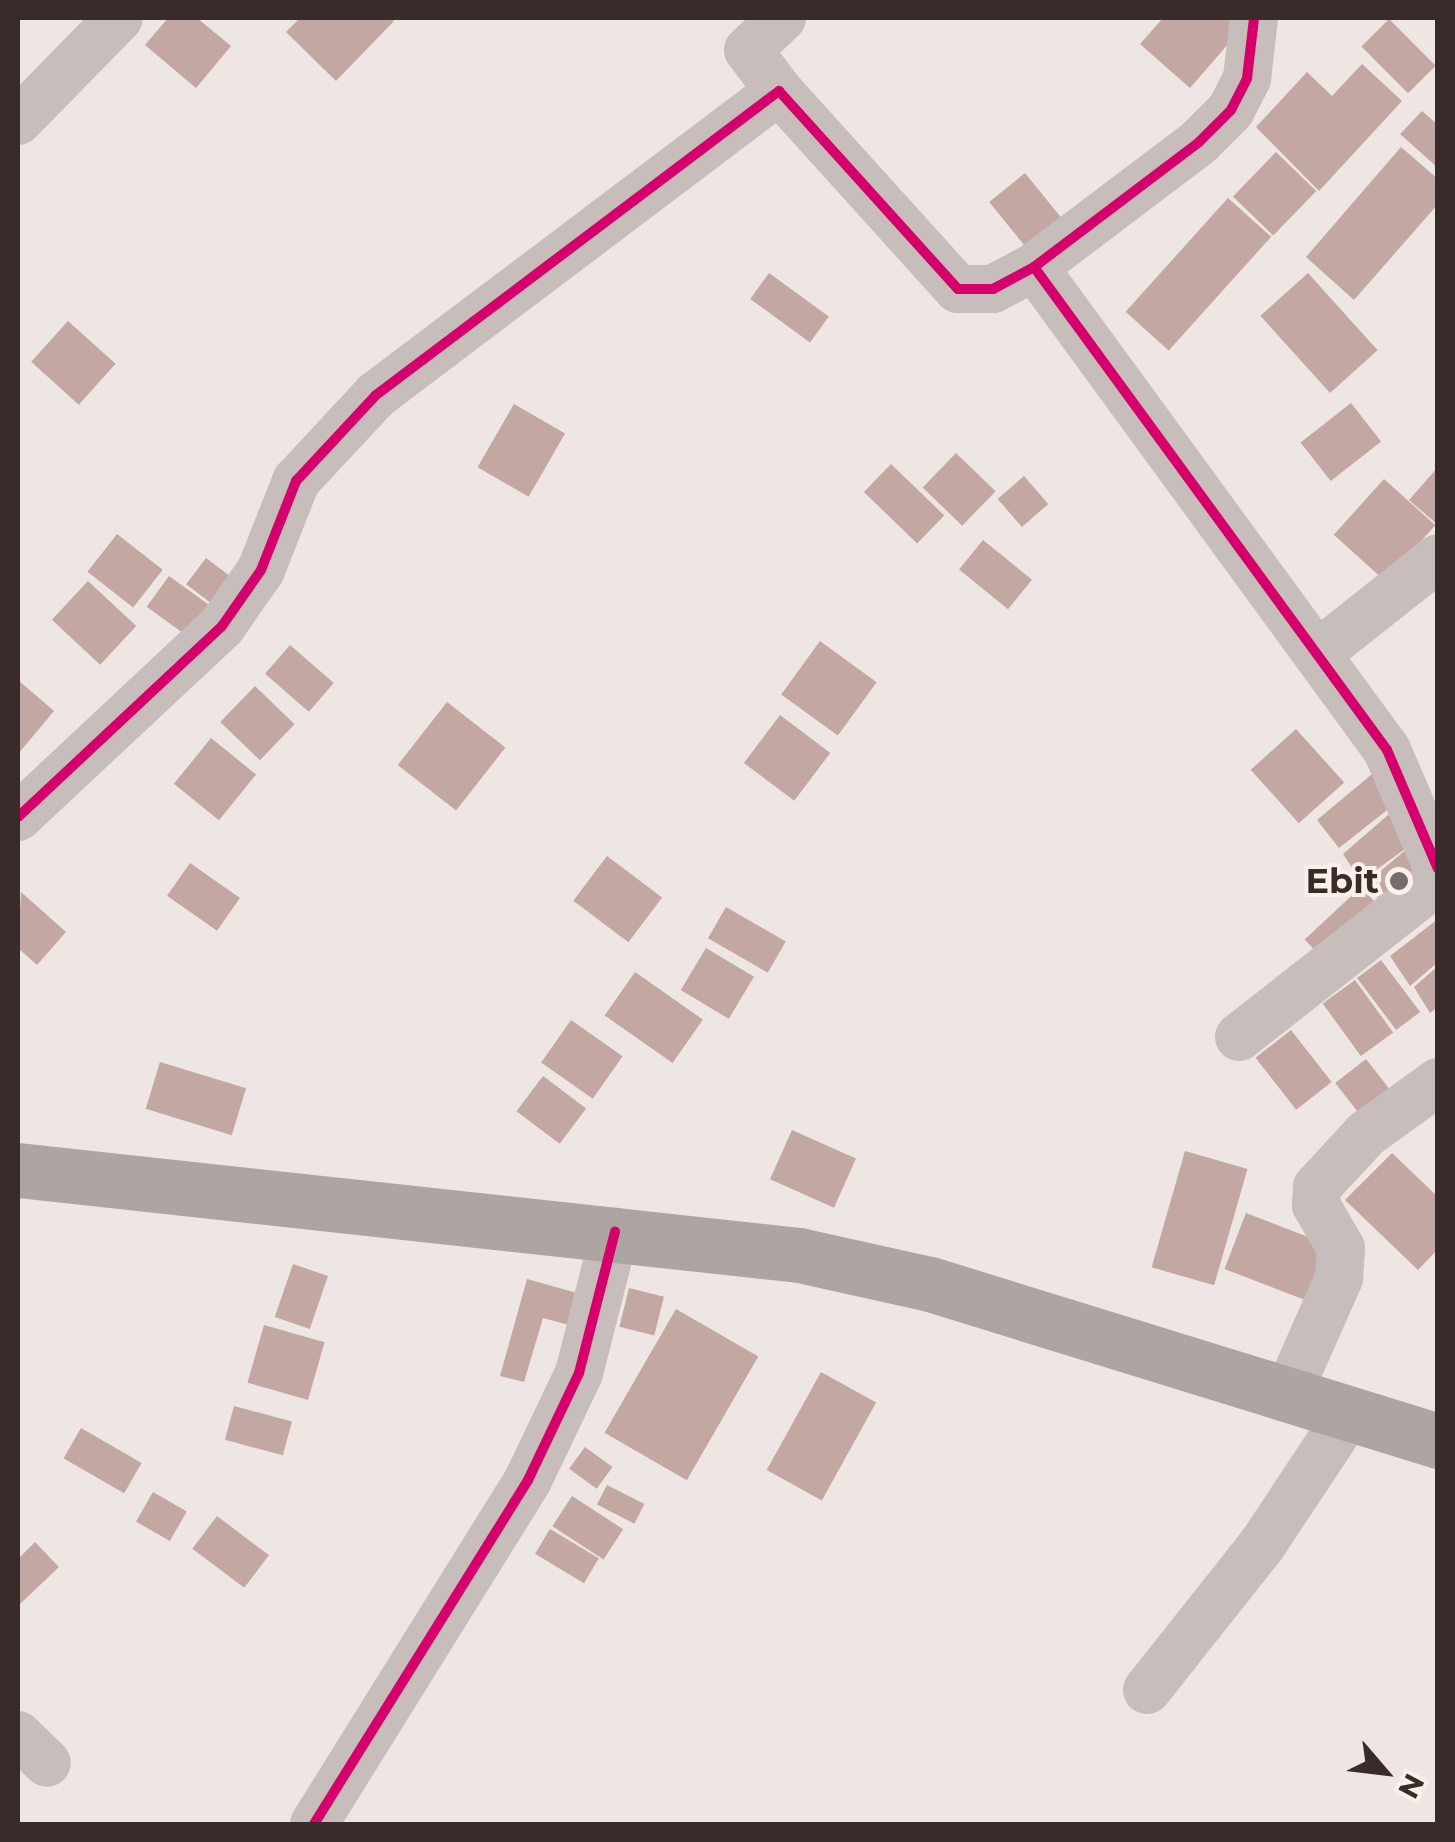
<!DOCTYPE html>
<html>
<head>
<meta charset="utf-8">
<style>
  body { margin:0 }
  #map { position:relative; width:1455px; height:1842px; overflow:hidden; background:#eee6e2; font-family:Montserrat,sans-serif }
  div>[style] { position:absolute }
  .building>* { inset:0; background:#c2a7a3; transform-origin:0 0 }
  .minor>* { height:48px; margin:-24px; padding:0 24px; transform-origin:24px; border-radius:24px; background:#c7bebb }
  .highway>* { height:55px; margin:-27.5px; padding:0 27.5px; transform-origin:27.5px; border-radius:27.5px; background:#ada5a1 }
  .cycleway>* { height:10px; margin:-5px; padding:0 5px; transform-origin:5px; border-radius:5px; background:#d6006c }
  .dots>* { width:28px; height:28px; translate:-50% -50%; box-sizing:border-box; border:5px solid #faf0ea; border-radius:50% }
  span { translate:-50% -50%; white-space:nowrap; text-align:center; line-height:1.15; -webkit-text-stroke:8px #faf0ea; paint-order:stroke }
  .poi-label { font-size:35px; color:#392b29; font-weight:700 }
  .right { translate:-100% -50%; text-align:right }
  .frame { position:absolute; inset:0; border:20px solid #392b29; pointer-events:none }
  .north { position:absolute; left:1335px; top:1722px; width:100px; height:100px; -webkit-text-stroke:8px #faf0ea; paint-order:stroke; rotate:118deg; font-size:28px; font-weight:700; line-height:40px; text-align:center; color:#392b29 }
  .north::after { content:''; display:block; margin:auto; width:35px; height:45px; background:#392b29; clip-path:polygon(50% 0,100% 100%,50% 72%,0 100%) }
</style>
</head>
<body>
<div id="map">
  <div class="building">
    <div style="clip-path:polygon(168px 18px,197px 18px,231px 46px,196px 88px,145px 45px)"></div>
    <div style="clip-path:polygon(300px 18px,390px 18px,394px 21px,336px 81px,286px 32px)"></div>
    <div style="clip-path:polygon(1163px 18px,1246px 18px,1249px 20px,1190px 88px,1140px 44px)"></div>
    <div style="left:1389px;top:19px;width:66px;height:39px;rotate:45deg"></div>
    <div style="clip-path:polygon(1362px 64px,1402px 101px,1319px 191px,1256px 127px,1307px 72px,1332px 96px)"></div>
    <div style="clip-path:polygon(1422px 111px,1438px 125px,1438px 168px,1400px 134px)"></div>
    <div style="clip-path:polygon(1401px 147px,1438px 179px,1438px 204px,1354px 300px,1306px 257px)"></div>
    <div style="left:1276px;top:152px;width:56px;height:62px;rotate:44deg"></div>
    <div style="left:1025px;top:173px;width:58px;height:46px;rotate:51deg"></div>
    <div style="left:1228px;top:198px;width:58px;height:153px;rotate:42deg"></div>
    <div style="left:769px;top:273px;width:74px;height:32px;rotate:36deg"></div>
    <div style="left:1308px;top:273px;width:104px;height:64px;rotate:48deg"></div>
    <div style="left:68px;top:321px;width:64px;height:55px;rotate:42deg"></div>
    <div style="left:1351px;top:403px;width:49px;height:64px;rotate:52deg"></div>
    <div style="left:514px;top:404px;width:59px;height:73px;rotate:30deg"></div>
    <div style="left:956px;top:453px;width:55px;height:48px;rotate:44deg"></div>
    <div style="left:891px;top:464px;width:74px;height:39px;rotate:44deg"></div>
    <div style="clip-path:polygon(1438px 467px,1438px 525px,1409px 500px)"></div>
    <div style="left:1024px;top:476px;width:37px;height:35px;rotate:49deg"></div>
    <div style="left:1384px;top:479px;width:69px;height:75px;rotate:42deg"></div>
    <div style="left:117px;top:534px;width:58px;height:48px;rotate:38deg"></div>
    <div style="left:983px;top:540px;width:63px;height:38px;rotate:39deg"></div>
    <div style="left:206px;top:558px;width:31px;height:33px;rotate:37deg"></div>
    <div style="left:169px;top:576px;width:61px;height:38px;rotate:36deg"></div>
    <div style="left:88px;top:581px;width:66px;height:53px;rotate:43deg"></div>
    <div style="left:820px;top:641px;width:70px;height:66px;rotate:36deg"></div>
    <div style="left:290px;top:645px;width:58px;height:38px;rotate:41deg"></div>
    <div style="clip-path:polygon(18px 680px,54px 711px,18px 754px)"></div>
    <div style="left:255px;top:686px;width:55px;height:50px;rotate:44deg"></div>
    <div style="left:447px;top:702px;width:74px;height:80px;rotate:38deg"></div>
    <div style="left:780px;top:715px;width:63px;height:60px;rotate:37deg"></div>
    <div style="left:1296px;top:729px;width:72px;height:61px;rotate:48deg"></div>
    <div style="left:211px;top:738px;width:58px;height:59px;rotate:39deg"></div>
    <div style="clip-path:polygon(1384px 764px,1401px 799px,1339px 848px,1317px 820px)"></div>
    <div style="clip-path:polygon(1403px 802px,1420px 838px,1361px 881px,1343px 854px)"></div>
    <div style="left:1408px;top:848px;width:39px;height:55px;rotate:50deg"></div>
    <div style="left:607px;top:856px;width:69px;height:56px;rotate:37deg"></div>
    <div style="left:190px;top:863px;width:61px;height:40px;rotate:35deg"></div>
    <div style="left:1361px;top:887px;width:37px;height:77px;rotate:47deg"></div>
    <div style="clip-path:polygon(21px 892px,66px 932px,37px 965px,18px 948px)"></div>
    <div style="left:726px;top:907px;width:69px;height:36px;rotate:30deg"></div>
    <div style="clip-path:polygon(1438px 919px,1438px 962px,1410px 986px,1390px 956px)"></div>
    <div style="left:706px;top:948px;width:56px;height:49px;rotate:31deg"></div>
    <div style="left:1381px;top:960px;width:65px;height:30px;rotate:53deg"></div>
    <div style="clip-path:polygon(1438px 966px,1438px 1007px,1430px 1013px,1414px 987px)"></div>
    <div style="left:635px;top:972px;width:83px;height:53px;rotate:35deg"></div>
    <div style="left:1355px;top:980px;width:65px;height:40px;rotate:54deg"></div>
    <div style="left:571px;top:1020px;width:63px;height:52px;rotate:35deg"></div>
    <div style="left:1291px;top:1030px;width:66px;height:45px;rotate:52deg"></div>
    <div style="left:1366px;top:1059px;width:54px;height:39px;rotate:52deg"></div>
    <div style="left:160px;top:1062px;width:90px;height:49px;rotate:17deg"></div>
    <div style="left:543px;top:1076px;width:54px;height:44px;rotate:37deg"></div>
    <div style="left:792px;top:1130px;width:70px;height:54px;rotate:24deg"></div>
    <div style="left:1185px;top:1151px;width:65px;height:121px;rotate:16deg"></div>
    <div style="clip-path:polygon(1392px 1153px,1438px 1197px,1438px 1249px,1418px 1270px,1345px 1200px)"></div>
    <div style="left:1246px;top:1213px;width:87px;height:60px;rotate:21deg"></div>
    <div style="left:293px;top:1264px;width:37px;height:56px;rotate:19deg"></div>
    <div style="clip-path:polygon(527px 1279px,577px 1293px,569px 1325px,543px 1318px,524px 1382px,500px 1376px)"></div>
    <div style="left:629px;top:1288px;width:36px;height:40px;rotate:14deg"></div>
    <div style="left:676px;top:1309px;width:95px;height:143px;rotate:30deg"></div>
    <div style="left:264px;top:1325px;width:63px;height:60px;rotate:16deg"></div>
    <div style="left:821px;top:1372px;width:63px;height:112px;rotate:29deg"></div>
    <div style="left:234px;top:1406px;width:60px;height:35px;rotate:15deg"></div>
    <div style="left:81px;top:1428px;width:70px;height:35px;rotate:30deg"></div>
    <div style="left:585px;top:1447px;width:34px;height:27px;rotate:36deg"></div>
    <div style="left:607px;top:1485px;width:42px;height:22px;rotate:27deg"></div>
    <div style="left:153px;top:1492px;width:39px;height:34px;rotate:30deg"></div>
    <div style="left:572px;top:1496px;width:61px;height:36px;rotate:33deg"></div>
    <div style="left:217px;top:1516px;width:65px;height:41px;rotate:37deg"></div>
    <div style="left:550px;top:1529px;width:57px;height:29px;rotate:31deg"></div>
    <div style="clip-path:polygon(35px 1542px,59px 1567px,18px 1606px,18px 1559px)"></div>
  </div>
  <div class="minor">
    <div style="left:779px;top:91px;width:51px;rotate:-127.1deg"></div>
    <div style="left:748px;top:50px;width:47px;rotate:-43.3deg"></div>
    <div style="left:18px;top:121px;width:144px;rotate:-45.6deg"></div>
    <div style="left:1034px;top:267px;width:598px;rotate:53.84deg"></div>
    <div style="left:1387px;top:750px;width:129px;rotate:66.8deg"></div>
    <div style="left:1317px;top:654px;width:154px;rotate:-38.4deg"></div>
    <div style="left:18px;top:817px;width:279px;rotate:-43.1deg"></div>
    <div style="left:222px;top:626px;width:68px;rotate:-55.1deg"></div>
    <div style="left:261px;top:570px;width:96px;rotate:-68.5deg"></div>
    <div style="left:296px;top:481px;width:117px;rotate:-47.1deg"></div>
    <div style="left:376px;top:395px;width:505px;rotate:-37.03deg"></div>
    <div style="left:779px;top:91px;width:267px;rotate:47.9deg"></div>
    <div style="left:958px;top:289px;width:35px"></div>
    <div style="left:993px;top:289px;width:47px;rotate:-28.2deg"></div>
    <div style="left:1034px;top:267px;width:207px;rotate:-37.1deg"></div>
    <div style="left:1199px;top:142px;width:45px;rotate:-45deg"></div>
    <div style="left:1231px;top:110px;width:36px;rotate:-63deg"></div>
    <div style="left:1247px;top:78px;width:60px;rotate:-83.3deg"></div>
    <div style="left:1239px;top:1037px;width:253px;rotate:-38.1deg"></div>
    <div style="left:1289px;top:1391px;width:124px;rotate:-66.1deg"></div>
    <div style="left:1339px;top:1278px;width:30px;rotate:-86deg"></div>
    <div style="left:1341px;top:1248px;width:50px;rotate:-120.2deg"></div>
    <div style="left:1316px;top:1205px;width:18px;rotate:-87deg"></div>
    <div style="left:1317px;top:1187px;width:72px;rotate:-47.2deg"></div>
    <div style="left:1366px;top:1134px;width:89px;rotate:-35.8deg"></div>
    <div style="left:1147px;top:1690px;width:185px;rotate:-51.6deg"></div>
    <div style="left:1262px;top:1545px;width:159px;rotate:-56.5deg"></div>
    <div style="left:18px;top:1735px;width:40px;rotate:44deg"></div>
    <div style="left:314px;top:1824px;width:405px;rotate:-58.1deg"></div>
    <div style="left:528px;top:1480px;width:119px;rotate:-64.5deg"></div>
    <div style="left:579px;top:1373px;width:146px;rotate:-75.7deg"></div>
  </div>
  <div class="highway">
    <div style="left:18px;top:1170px;width:786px;rotate:6.21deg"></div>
    <div style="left:799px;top:1255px;width:134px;rotate:12.5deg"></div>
    <div style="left:930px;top:1284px;width:532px;rotate:17.17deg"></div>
  </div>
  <div class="cycleway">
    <div style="left:1034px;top:267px;width:598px;rotate:53.84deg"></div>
    <div style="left:1387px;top:750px;width:129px;rotate:66.8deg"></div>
    <div style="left:18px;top:817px;width:279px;rotate:-43.1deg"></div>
    <div style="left:222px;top:626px;width:68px;rotate:-55.1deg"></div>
    <div style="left:261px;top:570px;width:96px;rotate:-68.5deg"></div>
    <div style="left:296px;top:481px;width:117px;rotate:-47.1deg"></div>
    <div style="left:376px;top:395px;width:505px;rotate:-37.03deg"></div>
    <div style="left:779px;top:91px;width:267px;rotate:47.9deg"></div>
    <div style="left:958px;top:289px;width:35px"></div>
    <div style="left:993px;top:289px;width:47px;rotate:-28.2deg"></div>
    <div style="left:1034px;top:267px;width:207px;rotate:-37.1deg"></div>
    <div style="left:1199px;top:142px;width:45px;rotate:-45deg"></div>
    <div style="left:1231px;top:110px;width:36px;rotate:-63deg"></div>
    <div style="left:1247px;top:78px;width:60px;rotate:-83.3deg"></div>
    <div style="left:314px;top:1824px;width:405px;rotate:-58.1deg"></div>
    <div style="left:528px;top:1480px;width:119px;rotate:-64.5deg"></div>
    <div style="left:579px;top:1373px;width:146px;rotate:-75.7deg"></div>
  </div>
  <div class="dots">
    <div style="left:1399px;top:881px;background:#786c6a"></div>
  </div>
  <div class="poi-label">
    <span class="right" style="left:1379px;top:881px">Ebit</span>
  </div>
  <div class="frame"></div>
  <div class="north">N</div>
</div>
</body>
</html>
